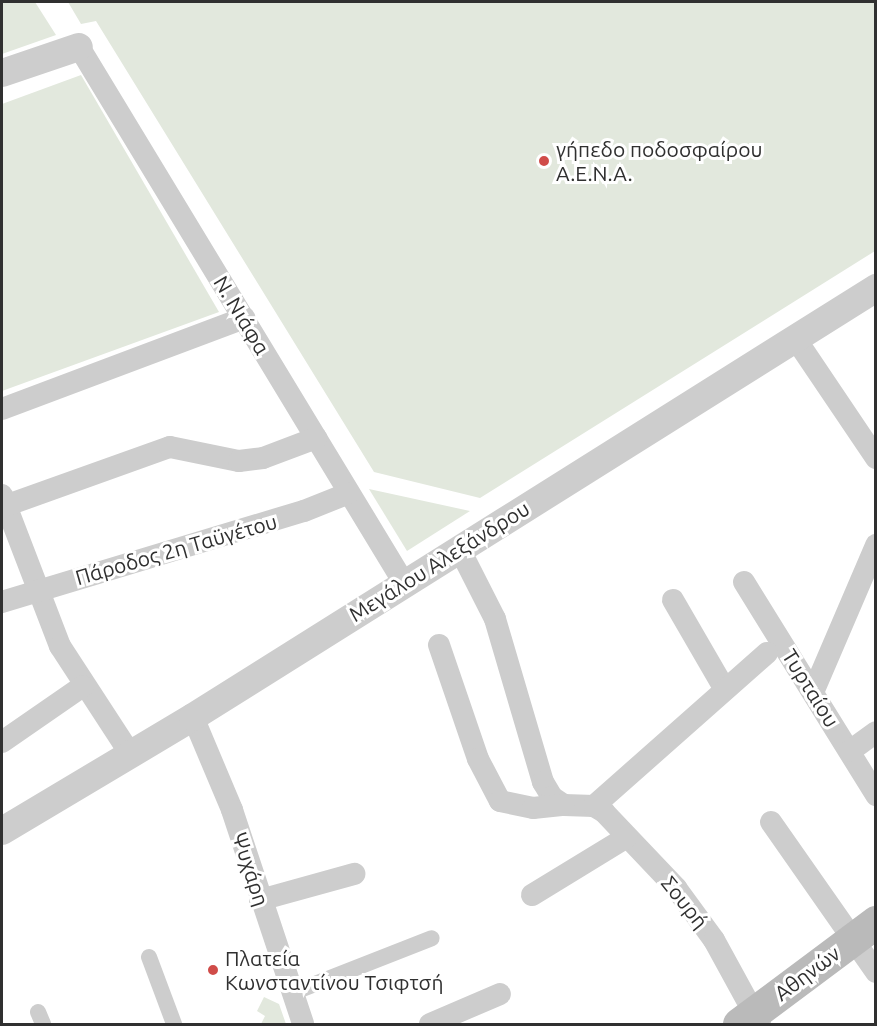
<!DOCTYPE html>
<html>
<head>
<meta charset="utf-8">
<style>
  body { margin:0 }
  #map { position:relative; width:877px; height:1026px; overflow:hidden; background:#fff; font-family:Ubuntu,sans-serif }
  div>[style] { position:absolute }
  .green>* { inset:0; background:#e2e8dd }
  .pedestrian>* { height:16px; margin:-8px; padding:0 8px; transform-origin:8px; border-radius:8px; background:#cdcdcd }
  .minor>* { height:22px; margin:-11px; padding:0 11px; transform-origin:11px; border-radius:11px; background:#cdcdcd }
  .tertiary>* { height:28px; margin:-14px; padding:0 14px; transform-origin:14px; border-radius:14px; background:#cdcdcd }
  .secondary>* { height:33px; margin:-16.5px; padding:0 16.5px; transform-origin:16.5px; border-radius:16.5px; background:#bababa }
  .dots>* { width:16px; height:16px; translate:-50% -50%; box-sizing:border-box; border:3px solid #fff; border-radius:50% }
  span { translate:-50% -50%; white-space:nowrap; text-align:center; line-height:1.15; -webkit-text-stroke:6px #fff; paint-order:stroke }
  .poi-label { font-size:21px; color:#303030 }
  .left { translate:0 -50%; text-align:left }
  .street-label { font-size:21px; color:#303030 }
  .frame { position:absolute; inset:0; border:3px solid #303030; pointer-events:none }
</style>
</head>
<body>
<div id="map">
  <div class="green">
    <div style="clip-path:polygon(2px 2px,35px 2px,56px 35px,2px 54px)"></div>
    <div style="clip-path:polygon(68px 2px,875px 2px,875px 251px,480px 498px,374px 472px,96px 21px,81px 24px)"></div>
    <div style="clip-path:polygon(81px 75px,219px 312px,2px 391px,2px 104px)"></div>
    <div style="clip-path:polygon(369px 489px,470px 511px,407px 551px)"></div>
    <div style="clip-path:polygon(264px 997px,279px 1004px,286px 1024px,261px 1024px,265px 1016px,257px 1011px)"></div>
  </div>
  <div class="pedestrian">
    <div style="left:149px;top:957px;width:72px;rotate:69.5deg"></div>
    <div style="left:292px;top:993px;width:150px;rotate:-21.4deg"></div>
    <div style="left:38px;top:1012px;width:13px;rotate:67deg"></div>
  </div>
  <div class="minor">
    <div style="left:79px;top:47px;width:627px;rotate:58.77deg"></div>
    <div style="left:795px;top:338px;width:145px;rotate:56deg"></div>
    <div style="left:2px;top:409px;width:259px;rotate:-20.6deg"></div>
    <div style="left:2px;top:495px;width:162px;rotate:69deg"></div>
    <div style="left:60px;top:646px;width:130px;rotate:56.9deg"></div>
    <div style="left:2px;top:507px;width:178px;rotate:-19.7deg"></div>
    <div style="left:170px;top:447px;width:70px;rotate:11.5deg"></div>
    <div style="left:239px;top:461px;width:24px;rotate:-7deg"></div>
    <div style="left:263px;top:458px;width:57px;rotate:-20.7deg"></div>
    <div style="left:459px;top:548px;width:80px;rotate:63.1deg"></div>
    <div style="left:495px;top:619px;width:170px;rotate:73.6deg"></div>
    <div style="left:543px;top:782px;width:17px;rotate:59deg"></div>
    <div style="left:552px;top:797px;width:14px;rotate:34deg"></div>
    <div style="left:564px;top:805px;width:30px;rotate:2deg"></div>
    <div style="left:594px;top:806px;width:12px;rotate:31deg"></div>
    <div style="left:604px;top:812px;width:105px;rotate:46.5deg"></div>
    <div style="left:676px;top:888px;width:64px;rotate:53.8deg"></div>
    <div style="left:714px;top:940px;width:96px;rotate:61.3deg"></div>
    <div style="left:744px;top:582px;width:251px;rotate:58.2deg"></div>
    <div style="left:673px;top:600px;width:102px;rotate:59.9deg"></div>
    <div style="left:2px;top:602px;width:315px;rotate:-16.8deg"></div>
    <div style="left:304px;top:511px;width:48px;rotate:-21.8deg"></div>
    <div style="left:439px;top:645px;width:120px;rotate:71.1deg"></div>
    <div style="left:478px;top:759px;width:47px;rotate:62.4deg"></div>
    <div style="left:500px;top:801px;width:34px;rotate:12deg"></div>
    <div style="left:533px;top:808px;width:31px;rotate:-6deg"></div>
    <div style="left:814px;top:690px;width:158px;rotate:-66.8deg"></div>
    <div style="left:193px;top:717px;width:101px;rotate:67.2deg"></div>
    <div style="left:232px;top:810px;width:225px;rotate:71.6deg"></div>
    <div style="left:2px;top:742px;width:98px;rotate:-34.7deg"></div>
    <div style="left:850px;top:751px;width:32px;rotate:-36deg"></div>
    <div style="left:594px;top:806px;width:231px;rotate:-41.5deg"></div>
    <div style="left:771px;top:822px;width:183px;rotate:55deg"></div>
    <div style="left:532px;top:895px;width:111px;rotate:-31.4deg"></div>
    <div style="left:260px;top:900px;width:98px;rotate:-15.5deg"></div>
    <div style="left:430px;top:1024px;width:76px;rotate:-23.2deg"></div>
  </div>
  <div class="tertiary">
    <div style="left:2px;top:73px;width:81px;rotate:-18.7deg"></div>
    <div style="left:2px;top:831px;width:222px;rotate:-30.8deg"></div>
    <div style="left:193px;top:717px;width:807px;rotate:-32.13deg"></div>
  </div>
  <div class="secondary">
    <div style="left:739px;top:1024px;width:171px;rotate:-36.7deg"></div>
  </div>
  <div class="dots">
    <div style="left:544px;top:161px;background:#d04c49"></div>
    <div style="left:213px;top:970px;background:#d04c49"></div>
  </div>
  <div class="poi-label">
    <span class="left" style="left:556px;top:161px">γήπεδο ποδοσφαίρου<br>Α.Ε.Ν.Α.</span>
    <span class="left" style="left:225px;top:970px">Πλατεία<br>Κωνσταντίνου Τσιφτσή</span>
  </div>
  <div class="street-label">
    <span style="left:242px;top:315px;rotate:59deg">Ν. Νιάφα</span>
    <span style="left:176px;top:549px;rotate:-16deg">Πάροδος 2η Ταϋγέτου</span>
    <span style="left:439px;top:561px;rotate:-32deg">Μεγάλου Αλεξάνδρου</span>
    <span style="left:811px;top:688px;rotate:58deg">Τυρταίου</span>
    <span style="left:251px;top:869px;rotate:72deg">Ψυχάρη</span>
    <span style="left:685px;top:902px;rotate:51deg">Σουρή</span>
    <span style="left:807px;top:973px;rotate:-37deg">Αθηνών</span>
  </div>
  <div class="frame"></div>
</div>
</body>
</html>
